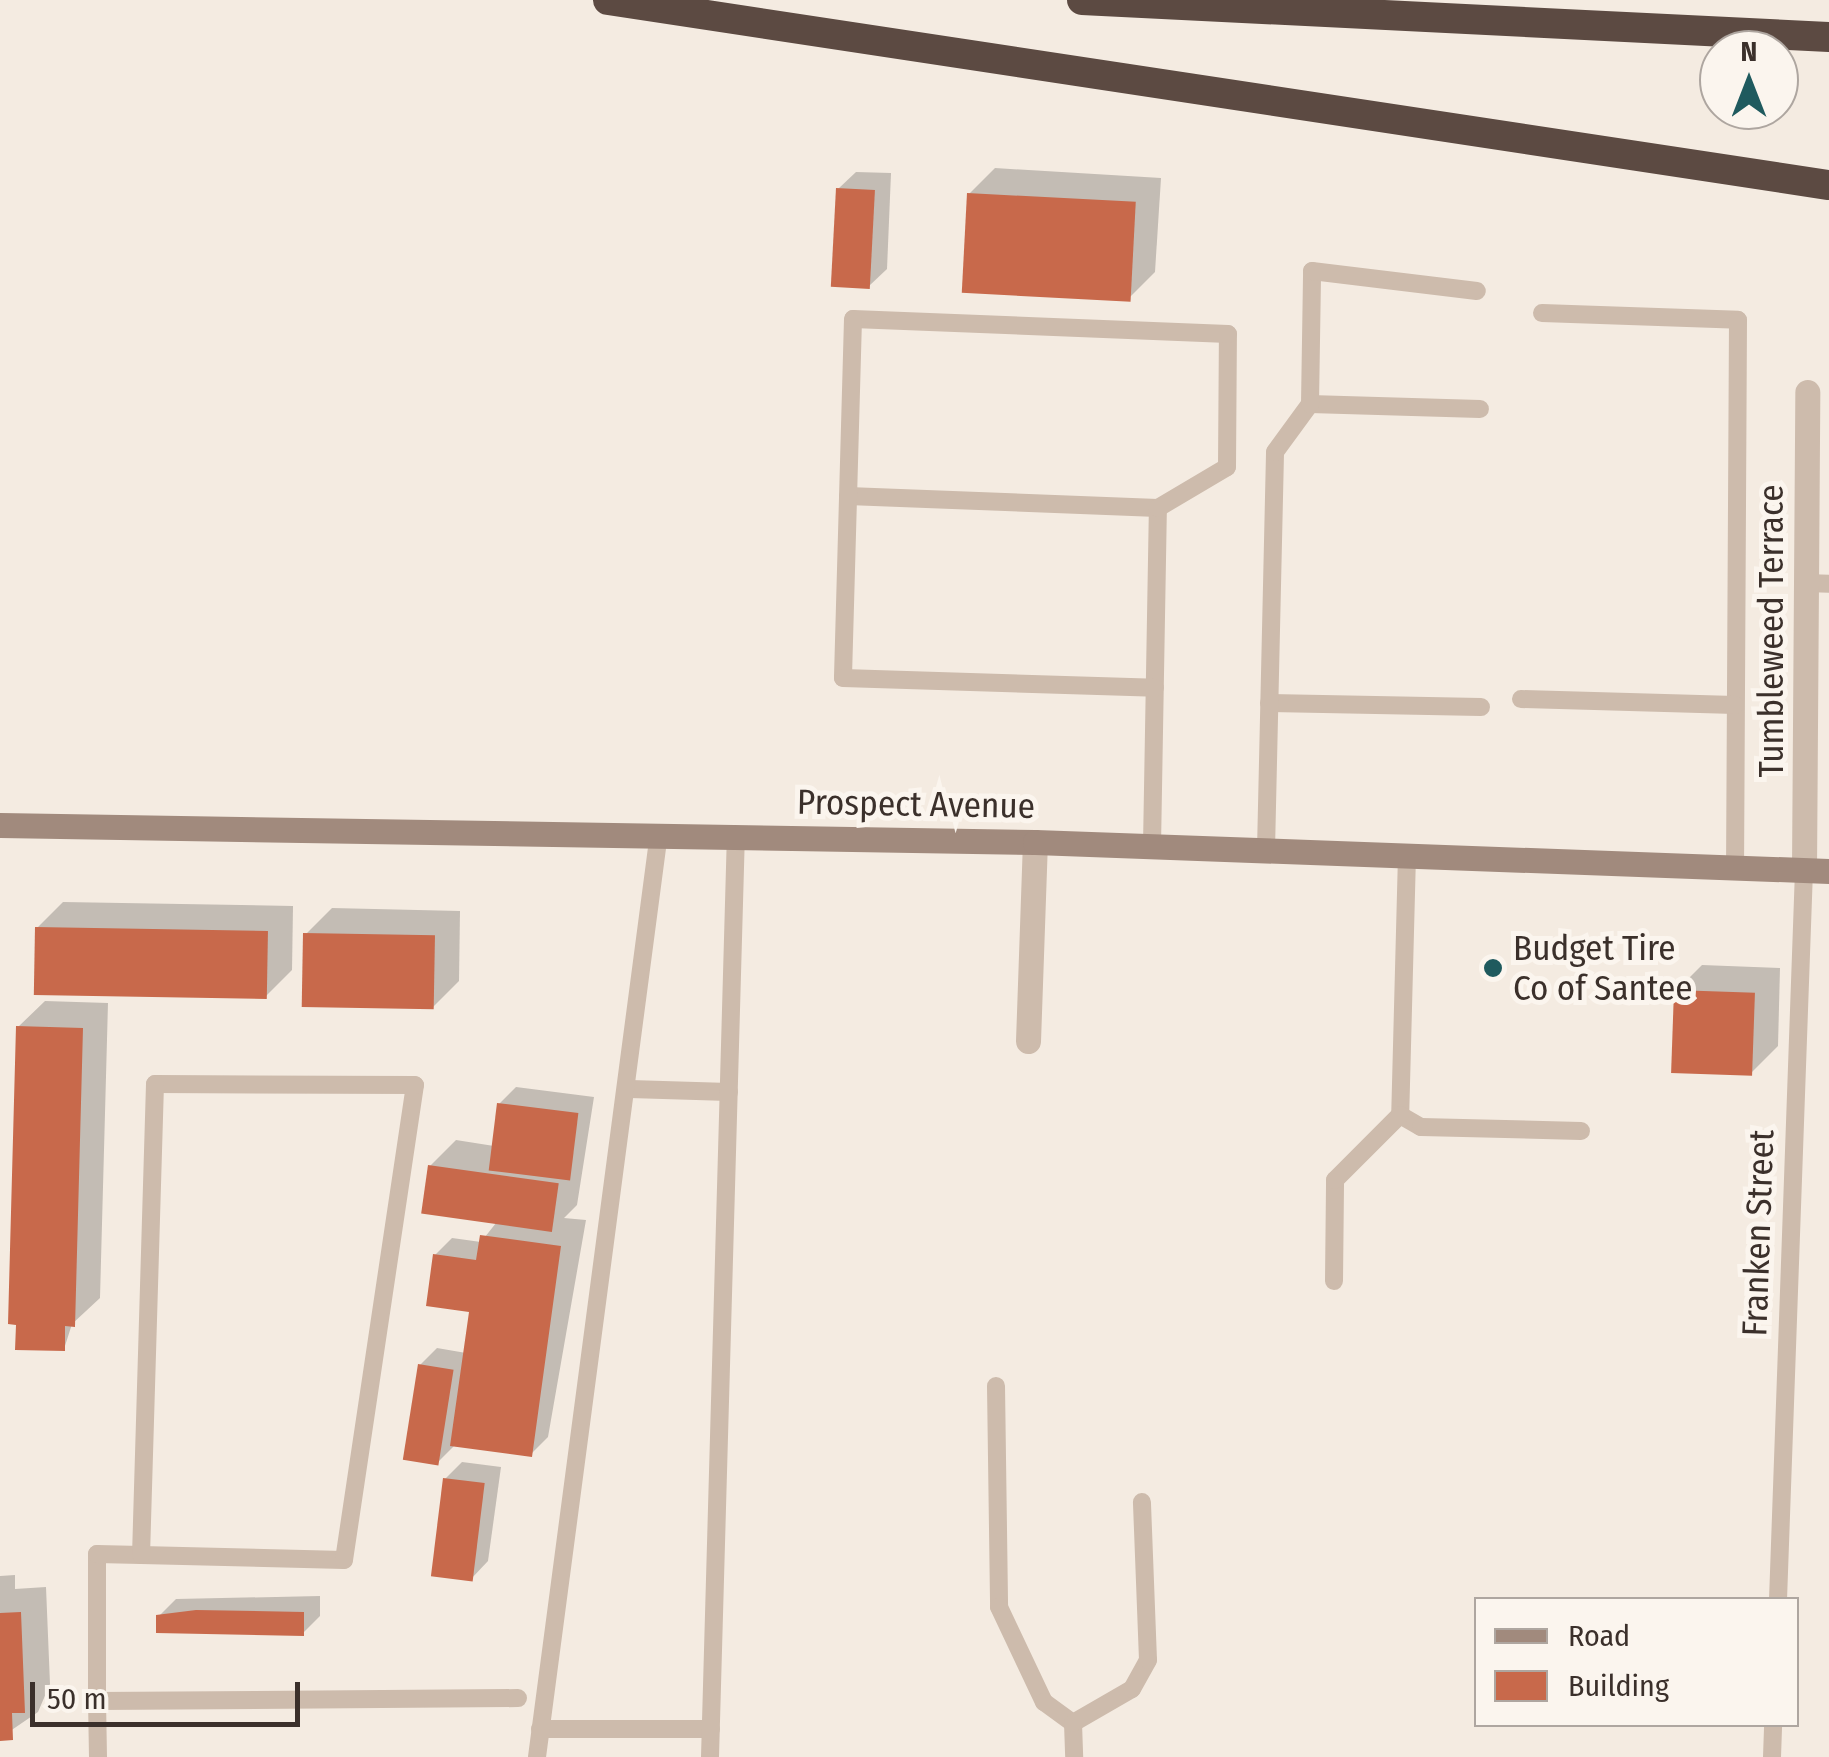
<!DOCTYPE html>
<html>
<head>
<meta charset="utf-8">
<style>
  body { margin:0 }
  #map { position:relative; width:1829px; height:1757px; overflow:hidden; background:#f4ebe1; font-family:"Fira Sans Condensed",sans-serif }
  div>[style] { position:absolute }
  .shadow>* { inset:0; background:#0003 }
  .building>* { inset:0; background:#c8694b; transform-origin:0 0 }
  .lane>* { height:18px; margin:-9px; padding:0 9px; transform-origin:9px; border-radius:9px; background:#cdbbac }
  .street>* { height:25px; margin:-12.5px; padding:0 12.5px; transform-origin:12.5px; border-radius:12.5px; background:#cdbbac }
  .secondary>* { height:25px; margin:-12.5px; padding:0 12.5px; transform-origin:12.5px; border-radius:12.5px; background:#a18a7d }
  .highway>* { height:30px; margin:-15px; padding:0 15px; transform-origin:15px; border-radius:15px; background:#5c4a42 }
  .dots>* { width:28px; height:28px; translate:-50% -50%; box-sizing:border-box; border:5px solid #fbf5ee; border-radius:50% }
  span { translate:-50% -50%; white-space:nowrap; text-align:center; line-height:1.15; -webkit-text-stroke:10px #fbf5ee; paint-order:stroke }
  .street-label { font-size:35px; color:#3b302b }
  .poi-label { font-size:35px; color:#3b302b }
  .left { translate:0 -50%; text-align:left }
  .legend { position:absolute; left:1474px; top:1597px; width:325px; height:130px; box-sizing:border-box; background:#fbf5ee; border:2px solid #aea6a0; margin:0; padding:12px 18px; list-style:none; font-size:30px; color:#3b302b }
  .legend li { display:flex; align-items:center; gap:20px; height:50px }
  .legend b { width:50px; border:2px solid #aea6a0 }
  .north { position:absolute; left:1699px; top:30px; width:100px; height:100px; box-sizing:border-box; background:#fbf5ee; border:2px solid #aea6a0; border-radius:50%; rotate:0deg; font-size:28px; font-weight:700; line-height:40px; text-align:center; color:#3b302b }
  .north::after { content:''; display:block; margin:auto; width:35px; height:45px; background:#1f5a5e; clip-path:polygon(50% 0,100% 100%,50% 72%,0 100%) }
  .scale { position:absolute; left:30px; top:1682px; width:270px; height:45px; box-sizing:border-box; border:5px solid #3b302b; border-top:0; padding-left:12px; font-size:30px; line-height:35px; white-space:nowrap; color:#3b302b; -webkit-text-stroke:8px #fbf5ee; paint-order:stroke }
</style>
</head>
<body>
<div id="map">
  <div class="shadow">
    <div style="clip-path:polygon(995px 168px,1161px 178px,1155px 272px,1129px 298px,969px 194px)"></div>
    <div style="clip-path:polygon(856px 172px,891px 173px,887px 269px,869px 286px,838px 189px)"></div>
    <div style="clip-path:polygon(63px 902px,293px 906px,292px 970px,266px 996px,37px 928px)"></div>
    <div style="clip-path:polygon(332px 908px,460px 911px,459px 981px,433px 1007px,306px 934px)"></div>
    <div style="clip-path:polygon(1702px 965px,1780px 968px,1778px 1046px,1752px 1072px,1676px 991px)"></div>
    <div style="clip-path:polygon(45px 1001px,108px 1003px,100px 1298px,72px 1324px,64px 1349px,18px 1027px)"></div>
    <div style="clip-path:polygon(516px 1087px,594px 1097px,577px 1205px,564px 1218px,586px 1220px,548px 1437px,531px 1454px,454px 1446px,437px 1463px,420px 1365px,437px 1348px,466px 1353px,472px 1310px,435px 1255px,452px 1238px,481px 1242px,496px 1223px,430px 1166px,456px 1140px,494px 1146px,499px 1104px)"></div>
    <div style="clip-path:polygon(462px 1462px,501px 1467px,488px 1561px,471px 1579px,445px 1479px)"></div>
    <div style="clip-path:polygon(15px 1575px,15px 1589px,46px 1587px,50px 1684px,38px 1712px,0 1738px,0 1576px)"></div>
    <div style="clip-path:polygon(320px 1596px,320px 1616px,303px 1633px,159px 1616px,176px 1599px)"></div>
  </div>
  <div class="building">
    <div style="left:836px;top:188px;width:39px;height:99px;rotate:3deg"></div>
    <div style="left:967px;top:193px;width:169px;height:100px;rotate:3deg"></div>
    <div style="left:35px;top:927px;width:233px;height:68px;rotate:1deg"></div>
    <div style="left:303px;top:933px;width:132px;height:74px;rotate:1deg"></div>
    <div style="left:1674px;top:990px;width:81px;height:83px;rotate:2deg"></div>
    <div style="clip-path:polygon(16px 1026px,83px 1028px,75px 1327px,65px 1326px,65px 1351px,15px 1350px,16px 1325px,8px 1324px)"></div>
    <div style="left:497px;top:1103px;width:82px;height:68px;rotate:7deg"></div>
    <div style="left:428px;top:1165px;width:132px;height:49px;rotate:8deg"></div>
    <div style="clip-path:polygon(480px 1235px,561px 1246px,532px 1457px,450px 1446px,469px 1312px,426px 1306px,433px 1254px,476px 1260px)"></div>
    <div style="left:418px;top:1364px;width:36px;height:97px;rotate:9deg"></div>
    <div style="left:443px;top:1478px;width:42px;height:99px;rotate:7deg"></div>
    <div style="clip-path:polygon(196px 1610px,304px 1612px,304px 1636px,156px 1633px,156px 1615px)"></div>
    <div style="clip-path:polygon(21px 1612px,25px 1713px,12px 1713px,13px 1740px,0 1741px,0 1613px)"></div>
  </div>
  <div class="lane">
    <div style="left:1542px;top:313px;width:196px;rotate:2deg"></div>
    <div style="left:1738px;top:320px;width:547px;rotate:90.31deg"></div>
    <div style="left:1310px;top:404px;width:170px;rotate:1.7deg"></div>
    <div style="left:848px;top:496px;width:310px;rotate:2.2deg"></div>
    <div style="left:1806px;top:583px;width:23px;rotate:2deg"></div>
    <div style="left:1521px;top:699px;width:214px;rotate:1.6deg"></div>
    <div style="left:1269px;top:703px;width:212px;rotate:1.1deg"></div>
    <div style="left:1152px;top:846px;width:338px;rotate:-89deg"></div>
    <div style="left:1158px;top:508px;width:80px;rotate:-30.7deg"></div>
    <div style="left:1227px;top:467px;width:133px;rotate:-89.6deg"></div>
    <div style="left:1228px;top:334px;width:375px;rotate:-177.7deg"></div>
    <div style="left:853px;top:319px;width:359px;rotate:91.6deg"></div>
    <div style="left:843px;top:678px;width:312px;rotate:1.8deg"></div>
    <div style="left:1266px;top:850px;width:398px;rotate:-88.7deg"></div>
    <div style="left:1275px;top:452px;width:59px;rotate:-53.9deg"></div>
    <div style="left:1310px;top:404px;width:133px;rotate:-89.1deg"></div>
    <div style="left:1312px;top:271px;width:166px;rotate:6.9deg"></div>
    <div style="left:1407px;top:855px;width:260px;rotate:91.5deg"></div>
    <div style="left:1400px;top:1115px;width:24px;rotate:30deg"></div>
    <div style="left:1421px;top:1127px;width:160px;rotate:1.4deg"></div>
    <div style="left:630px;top:1089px;width:99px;rotate:1.7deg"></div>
    <div style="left:1334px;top:1281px;width:101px;rotate:-89.4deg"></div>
    <div style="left:1335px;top:1180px;width:92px;rotate:-45deg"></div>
    <div style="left:996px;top:1386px;width:221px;rotate:89.2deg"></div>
    <div style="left:999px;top:1607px;width:105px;rotate:64.7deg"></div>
    <div style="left:1044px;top:1702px;width:36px;rotate:36deg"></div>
    <div style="left:1073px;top:1723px;width:34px;rotate:88deg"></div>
    <div style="left:1778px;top:1600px;width:730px;rotate:-87.96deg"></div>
    <div style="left:97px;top:1701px;width:147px;rotate:-90deg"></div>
    <div style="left:97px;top:1554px;width:44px;rotate:1.3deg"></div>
    <div style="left:141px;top:1555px;width:203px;rotate:1.4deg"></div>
    <div style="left:344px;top:1560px;width:480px;rotate:-81.5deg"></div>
    <div style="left:415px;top:1085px;width:260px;rotate:-179.8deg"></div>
    <div style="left:155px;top:1084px;width:471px;rotate:91.7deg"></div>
    <div style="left:1073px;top:1723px;width:68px;rotate:-30deg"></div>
    <div style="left:1132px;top:1689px;width:33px;rotate:-61deg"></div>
    <div style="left:1148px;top:1660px;width:158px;rotate:-92.2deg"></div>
    <div style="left:540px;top:1729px;width:171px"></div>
    <div style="left:98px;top:1757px;width:56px;rotate:-91deg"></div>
    <div style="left:97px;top:1701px;width:421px;rotate:-0.4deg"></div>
    <div style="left:537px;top:1757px;width:932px;rotate:-82.48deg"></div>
    <div style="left:710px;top:1757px;width:923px;rotate:-88.39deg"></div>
    <div style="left:1772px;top:1757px;width:33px;rotate:-88deg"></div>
  </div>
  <div class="street">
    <div style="left:1804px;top:870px;width:478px;rotate:-89.6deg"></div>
    <div style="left:1028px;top:1041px;width:199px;rotate:-88deg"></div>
  </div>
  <div class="secondary">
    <div style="left:0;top:825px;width:1035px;rotate:0.94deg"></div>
    <div style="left:1035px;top:842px;width:795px;rotate:2.09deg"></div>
  </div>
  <div class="highway">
    <div style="left:608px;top:0;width:1235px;rotate:8.62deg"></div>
    <div style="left:1082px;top:0;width:748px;rotate:2.84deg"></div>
  </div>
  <div class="dots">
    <div style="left:1493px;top:968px;background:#1f5a5e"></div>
  </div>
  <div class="street-label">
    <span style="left:1771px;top:631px;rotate:-90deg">Tumbleweed Terrace</span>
    <span style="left:916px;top:804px;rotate:1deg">Prospect Avenue</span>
    <span style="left:1758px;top:1233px;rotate:-88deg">Franken Street</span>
  </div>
  <div class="poi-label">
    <span class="left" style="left:1513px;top:968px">Budget Tire<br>Co of Santee</span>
  </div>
  <ul class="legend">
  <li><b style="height:12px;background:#a18a7d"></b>Road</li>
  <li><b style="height:28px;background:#c8694b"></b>Building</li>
  </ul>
  <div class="north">N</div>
  <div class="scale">50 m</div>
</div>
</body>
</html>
